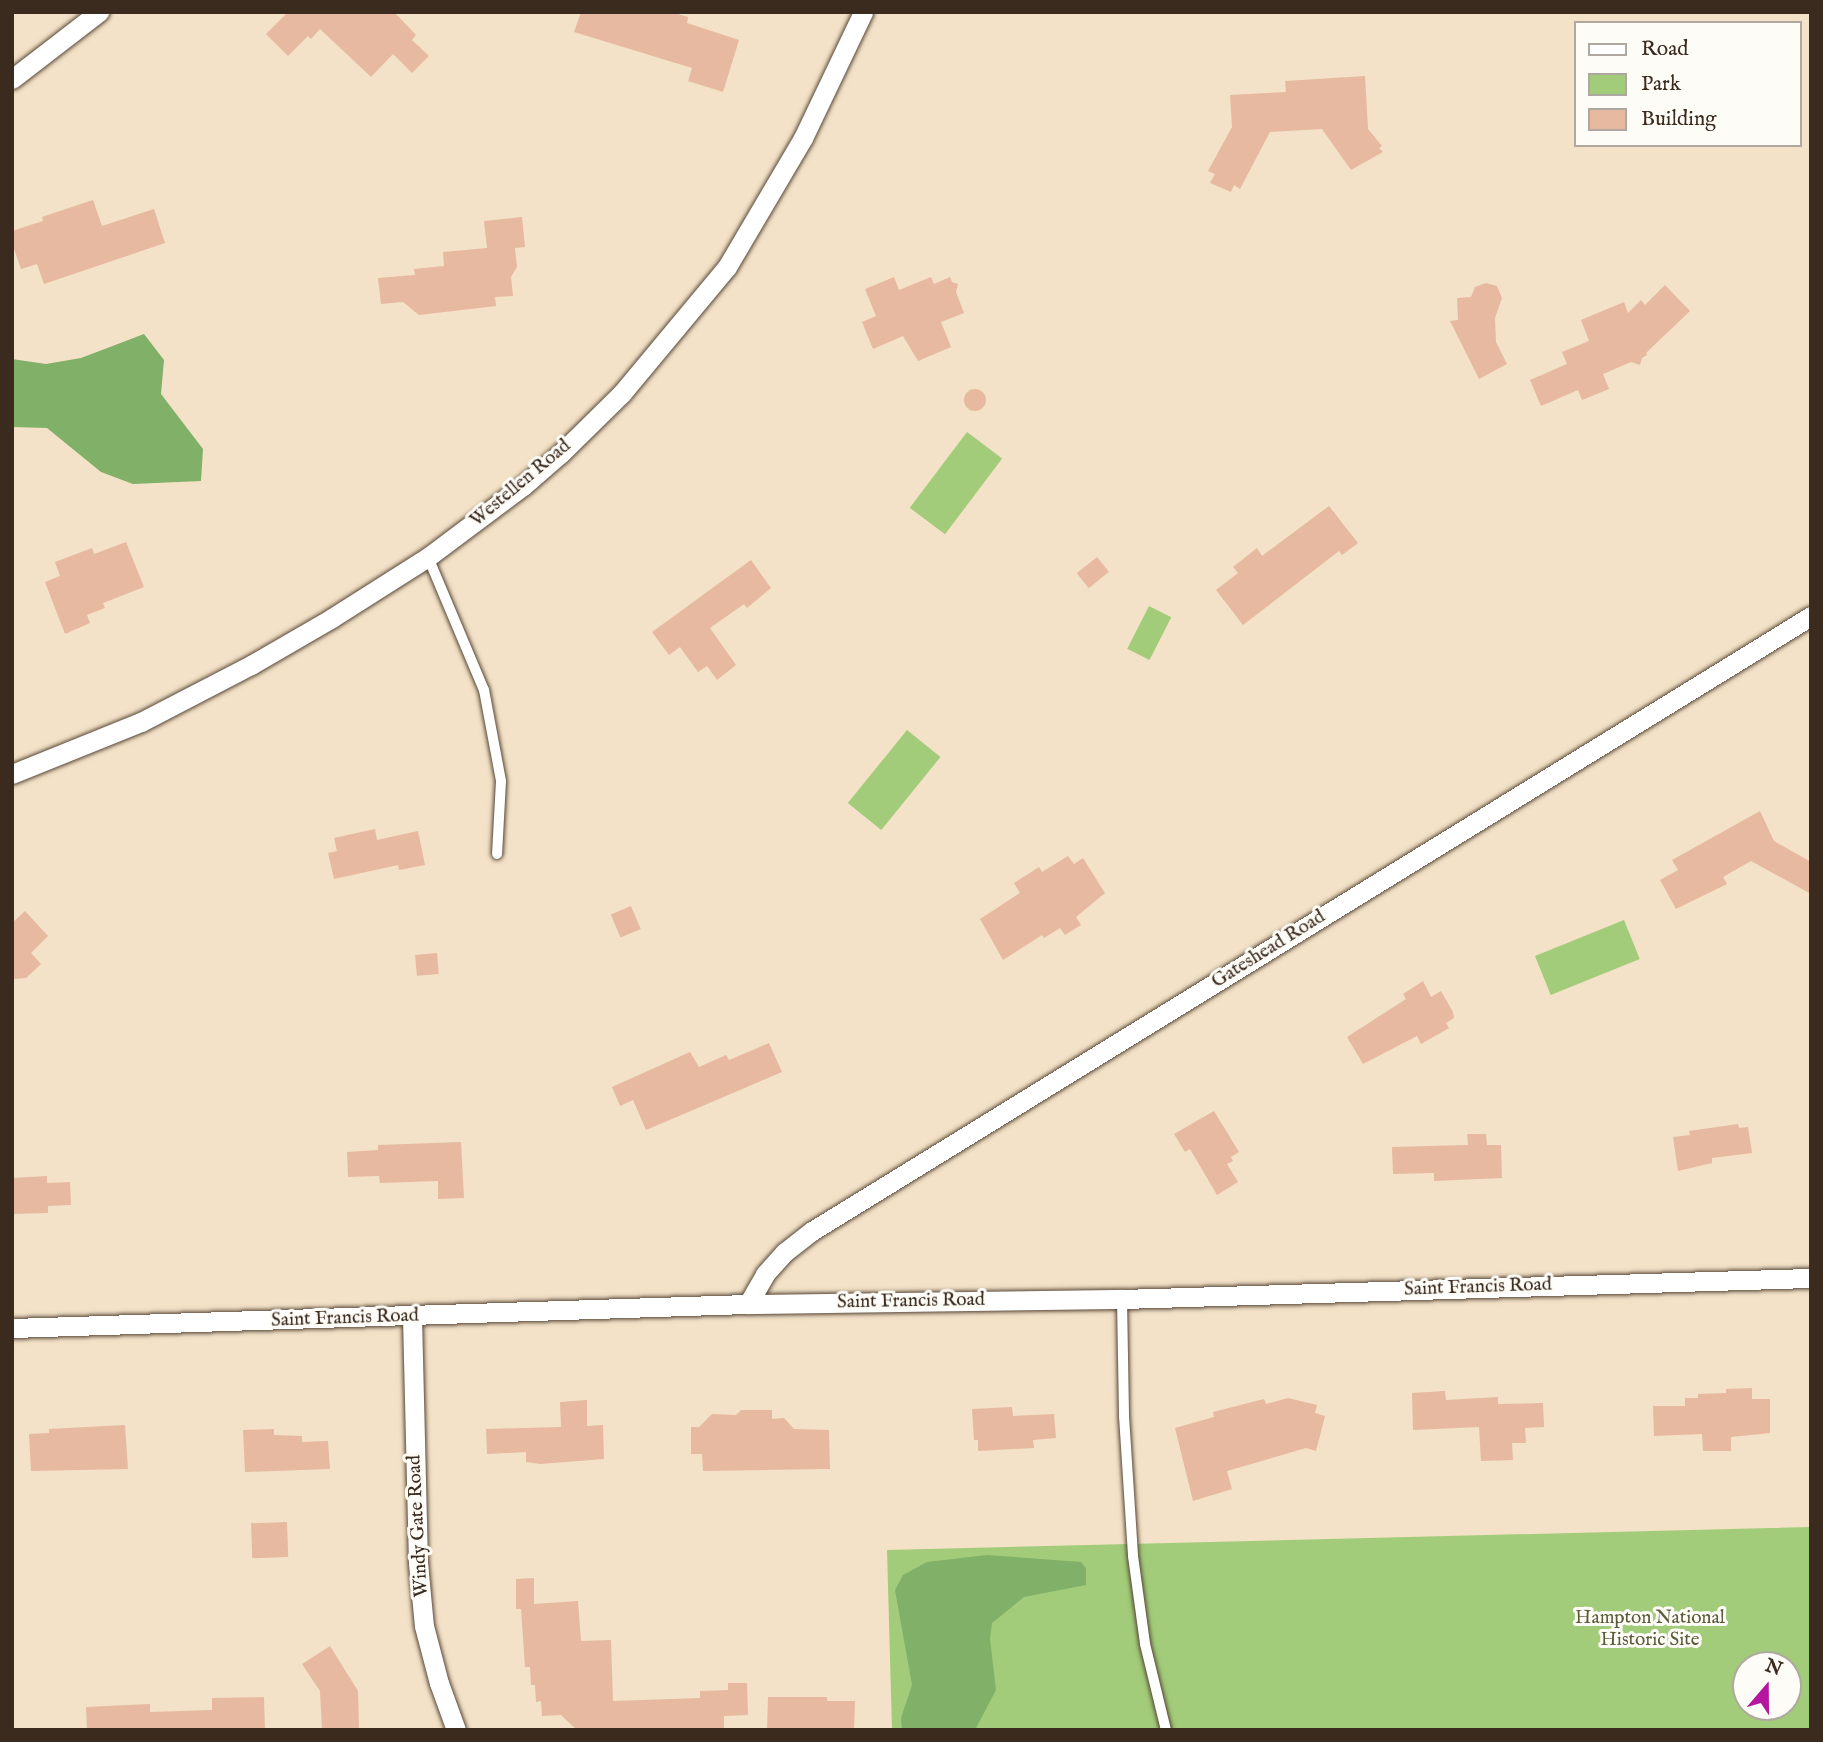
<!DOCTYPE html>
<html>
<head>
<meta charset="utf-8">
<style>
  body { margin:0 }
  #map { position:relative; width:1823px; height:1742px; overflow:hidden; background:#f3e2c7; font-family:"IM FELL English",serif }
  div>[style] { position:absolute }
  .green>* { inset:0; background:#a2cc79; transform-origin:0 0 }
  .forest>* { inset:0; background:#81b069 }
  .building>* { inset:0; background:#e6b9a0; transform-origin:0 0 }
  .round { border-radius:50% }
  .roads { filter:drop-shadow(0 0 2px #574637) drop-shadow(0 0 2px #574637) }
  .service>* { height:10px; margin:-5px; padding:0 5px; transform-origin:5px; border-radius:5px; background:#fff }
  .minor>* { height:19px; margin:-9.5px; padding:0 9.5px; transform-origin:9.5px; border-radius:9.5px; background:#fff }
  span { translate:-50% -50%; white-space:nowrap; text-align:center; line-height:1.15; -webkit-text-stroke:6px #fdfcf7; paint-order:stroke }
  .street-label { font-size:19px; color:#3b2a1e }
  .park-label { font-size:19px; color:#5a5b39 }
  .frame { position:absolute; inset:0; border:14px solid #3b2a1e; pointer-events:none }
  .legend { position:absolute; left:1574px; top:21px; width:228px; height:126px; box-sizing:border-box; background:#fdfcf7; border:2px solid #afa8a0; margin:0; padding:9px 12px; list-style:none; font-size:21px; color:#3b2a1e }
  .legend li { display:flex; align-items:center; gap:14px; height:35px }
  .legend b { width:35px; border:2px solid #afa8a0 }
  .north { position:absolute; left:1732px; top:1651px; width:70px; height:70px; box-sizing:border-box; background:#fdfcf7; border:2px solid #afa8a0; border-radius:50%; rotate:20deg; font-size:19px; font-weight:700; line-height:28px; text-align:center; color:#3b2a1e }
  .north::after { content:''; display:block; margin:auto; width:24px; height:32px; background:#b5179e; clip-path:polygon(50% 0,100% 100%,50% 72%,0 100%) }
</style>
</head>
<body>
<div id="map">
  <div class="green">
    <div style="left:967px;top:432px;width:44px;height:95px;rotate:37deg"></div>
    <div style="left:1149px;top:606px;width:25px;height:48px;rotate:27deg"></div>
    <div style="left:907px;top:730px;width:43px;height:94px;rotate:39deg"></div>
    <div style="left:1624px;top:920px;width:42px;height:96px;rotate:68deg"></div>
    <div style="clip-path:polygon(evenodd,1811px 1527px,1811px 1730px,892px 1730px,887px 1550px,1811px 1527px,1746px 1665px,1788px 1665px,1788px 1707px,1746px 1707px,1746px 1665px)"></div>
  </div>
  <div class="forest">
    <div style="clip-path:polygon(144px 334px,164px 360px,161px 394px,203px 449px,201px 481px,133px 484px,101px 472px,47px 428px,12px 427px,12px 359px,46px 364px,81px 358px)"></div>
    <div style="clip-path:polygon(987px 1555px,1081px 1562px,1086px 1568px,1086px 1585px,1024px 1597px,992px 1623px,990px 1639px,996px 1690px,975px 1730px,902px 1730px,901px 1718px,912px 1685px,895px 1590px,903px 1575px,927px 1562px)"></div>
  </div>
  <div class="building">
    <div style="clip-path:polygon(288px 12px,394px 12px,416px 35px,412px 40px,429px 56px,412px 73px,393px 54px,371px 77px,320px 29px,311px 39px,308px 36px,288px 56px,266px 34px)"></div>
    <div style="clip-path:polygon(581px 12px,671px 12px,688px 17px,687px 23px,739px 40px,723px 92px,688px 81px,692px 68px,574px 32px)"></div>
    <div style="clip-path:polygon(1365px 76px,1368px 129px,1382px 146px,1379px 148px,1383px 152px,1351px 170px,1322px 129px,1270px 132px,1240px 189px,1234px 185px,1231px 192px,1210px 183px,1215px 174px,1208px 171px,1232px 127px,1230px 95px,1286px 92px,1285px 81px)"></div>
    <div style="clip-path:polygon(93px 200px,102px 226px,154px 209px,165px 243px,44px 284px,37px 264px,21px 269px,12px 243px,12px 231px,43px 221px,42px 217px)"></div>
    <div style="clip-path:polygon(522px 217px,525px 247px,515px 248px,517px 267px,511px 277px,513px 296px,495px 297px,496px 306px,419px 315px,403px 302px,381px 304px,378px 278px,415px 275px,414px 269px,444px 266px,443px 252px,487px 248px,484px 221px)"></div>
    <div style="clip-path:polygon(894px 277px,899px 290px,931px 277px,934px 284px,950px 277px,952px 282px,958px 284px,956px 292px,964px 313px,941px 322px,951px 347px,918px 361px,903px 336px,873px 349px,862px 322px,876px 316px,865px 289px)"></div>
    <div style="clip-path:polygon(1486px 283px,1497px 286px,1502px 298px,1495px 318px,1496px 342px,1507px 364px,1479px 379px,1450px 321px,1458px 320px,1457px 298px,1471px 297px,1475px 287px)"></div>
    <div style="clip-path:polygon(1665px 285px,1690px 311px,1646px 353px,1647px 355px,1642px 358px,1640px 365px,1631px 362px,1603px 374px,1609px 389px,1582px 400px,1578px 390px,1541px 406px,1530px 380px,1567px 364px,1562px 352px,1589px 341px,1581px 320px,1624px 302px,1628px 313px,1641px 300px,1645px 305px)"></div>
    <div class="round" style="left:964px;top:389px;width:22px;height:22px"></div>
    <div style="clip-path:polygon(1329px 506px,1358px 543px,1342px 555px,1339px 551px,1243px 625px,1216px 590px,1238px 573px,1233px 567px,1257px 548px,1262px 556px)"></div>
    <div style="clip-path:polygon(126px 542px,144px 587px,103px 603px,105px 608px,87px 615px,90px 623px,65px 634px,45px 582px,60px 576px,55px 562px,92px 548px,94px 554px)"></div>
    <div style="left:1097px;top:557px;width:19px;height:26px;rotate:51deg"></div>
    <div style="clip-path:polygon(751px 560px,771px 588px,747px 608px,744px 604px,710px 628px,736px 665px,717px 680px,707px 666px,698px 672px,680px 647px,669px 655px,652px 632px)"></div>
    <div style="clip-path:polygon(1760px 811px,1774px 841px,1811px 862px,1811px 894px,1751px 861px,1723px 877px,1727px 884px,1676px 909px,1660px 880px,1678px 870px,1672px 860px)"></div>
    <div style="clip-path:polygon(375px 829px,377px 840px,418px 831px,425px 865px,399px 870px,398px 865px,334px 879px,328px 853px,337px 851px,334px 838px)"></div>
    <div style="clip-path:polygon(1068px 856px,1074px 864px,1083px 858px,1105px 893px,1076px 917px,1081px 925px,1065px 935px,1060px 928px,1044px 938px,1042px 935px,1003px 960px,980px 919px,1020px 893px,1014px 883px,1039px 867px,1042px 872px)"></div>
    <div style="left:631px;top:906px;width:25px;height:22px;rotate:67deg"></div>
    <div style="clip-path:polygon(25px 911px,48px 936px,31px 953px,41px 964px,26px 978px,12px 979px,12px 923px)"></div>
    <div style="left:437px;top:953px;width:21px;height:22px;rotate:85deg"></div>
    <div style="clip-path:polygon(1423px 981px,1431px 997px,1441px 991px,1453px 1012px,1454px 1018px,1446px 1023px,1449px 1028px,1421px 1044px,1417px 1036px,1363px 1064px,1347px 1037px,1406px 999px,1403px 994px)"></div>
    <div style="clip-path:polygon(769px 1043px,782px 1072px,646px 1130px,633px 1100px,620px 1106px,612px 1087px,690px 1052px,699px 1067px,726px 1055px,729px 1060px)"></div>
    <div style="clip-path:polygon(1214px 1111px,1239px 1152px,1231px 1157px,1233px 1161px,1227px 1164px,1238px 1182px,1217px 1195px,1190px 1149px,1185px 1152px,1174px 1134px)"></div>
    <div style="clip-path:polygon(1738px 1124px,1739px 1128px,1748px 1127px,1752px 1153px,1712px 1158px,1712px 1163px,1678px 1171px,1673px 1137px,1690px 1135px,1689px 1131px)"></div>
    <div style="clip-path:polygon(1467px 1134px,1486px 1134px,1487px 1145px,1501px 1145px,1502px 1178px,1434px 1181px,1434px 1173px,1393px 1174px,1392px 1147px,1468px 1145px)"></div>
    <div style="clip-path:polygon(461px 1142px,464px 1198px,438px 1199px,438px 1181px,380px 1183px,379px 1176px,348px 1177px,347px 1152px,378px 1150px,378px 1145px)"></div>
    <div style="clip-path:polygon(47px 1176px,47px 1183px,70px 1182px,71px 1205px,48px 1206px,48px 1213px,12px 1214px,12px 1178px)"></div>
    <div style="clip-path:polygon(1752px 1388px,1752px 1399px,1770px 1399px,1770px 1433px,1731px 1437px,1731px 1451px,1703px 1451px,1702px 1434px,1654px 1436px,1653px 1406px,1685px 1406px,1685px 1398px,1698px 1398px,1698px 1394px,1726px 1393px,1726px 1389px)"></div>
    <div style="clip-path:polygon(1445px 1391px,1446px 1400px,1498px 1397px,1498px 1404px,1543px 1403px,1544px 1427px,1525px 1428px,1526px 1443px,1512px 1443px,1513px 1460px,1481px 1461px,1479px 1427px,1413px 1430px,1412px 1393px)"></div>
    <div style="clip-path:polygon(1288px 1398px,1317px 1405px,1315px 1413px,1325px 1416px,1316px 1451px,1306px 1448px,1227px 1471px,1232px 1489px,1193px 1501px,1175px 1428px,1214px 1417px,1213px 1412px,1264px 1399px,1266px 1404px)"></div>
    <div style="clip-path:polygon(587px 1400px,587px 1426px,603px 1425px,604px 1459px,540px 1464px,526px 1462px,526px 1452px,487px 1454px,486px 1429px,561px 1427px,560px 1402px)"></div>
    <div style="clip-path:polygon(1012px 1407px,1013px 1416px,1054px 1414px,1056px 1438px,1033px 1440px,1034px 1448px,978px 1451px,978px 1440px,974px 1440px,972px 1409px)"></div>
    <div style="clip-path:polygon(741px 1410px,772px 1410px,772px 1419px,784px 1418px,794px 1429px,829px 1430px,830px 1469px,703px 1471px,702px 1454px,691px 1454px,691px 1427px,699px 1427px,712px 1414px,736px 1415px)"></div>
    <div style="clip-path:polygon(125px 1425px,128px 1469px,31px 1471px,29px 1434px,49px 1433px,49px 1429px)"></div>
    <div style="clip-path:polygon(274px 1429px,274px 1435px,302px 1436px,302px 1442px,328px 1441px,330px 1469px,245px 1472px,243px 1430px)"></div>
    <div style="left:287px;top:1522px;width:35px;height:36px;rotate:88deg"></div>
    <div style="clip-path:polygon(534px 1578px,534px 1604px,578px 1601px,581px 1641px,611px 1640px,613px 1701px,700px 1698px,700px 1691px,728px 1690px,728px 1683px,747px 1683px,748px 1715px,724px 1716px,724px 1730px,577px 1730px,561px 1715px,542px 1716px,541px 1701px,536px 1702px,535px 1685px,531px 1685px,530px 1667px,525px 1667px,521px 1609px,516px 1609px,516px 1579px)"></div>
    <div style="clip-path:polygon(330px 1646px,358px 1691px,359px 1730px,322px 1730px,320px 1691px,302px 1664px)"></div>
    <div style="clip-path:polygon(264px 1697px,265px 1730px,87px 1730px,86px 1707px,150px 1704px,150px 1712px,212px 1710px,212px 1698px)"></div>
    <div style="clip-path:polygon(768px 1697px,827px 1697px,827px 1701px,855px 1701px,854px 1730px,767px 1730px)"></div>
  </div>
  <div class="roads">
    <div class="service">
      <div style="left:428px;top:557px;width:144px;rotate:67.2deg"></div>
      <div style="left:484px;top:690px;width:93px;rotate:79.4deg"></div>
      <div style="left:501px;top:781px;width:73px;rotate:93.1deg"></div>
      <div style="left:1122px;top:1299px;width:117px;rotate:89deg"></div>
      <div style="left:1124px;top:1416px;width:140px;rotate:86.3deg"></div>
      <div style="left:1133px;top:1556px;width:89px;rotate:82.2deg"></div>
      <div style="left:1145px;top:1644px;width:89px;rotate:76.3deg"></div>
    </div>
    <div class="minor">
      <div style="left:12px;top:79px;width:110px;rotate:-37.6deg"></div>
      <div style="left:12px;top:774px;width:139px;rotate:-22deg"></div>
      <div style="left:141px;top:722px;width:124px;rotate:-27.4deg"></div>
      <div style="left:251px;top:665px;width:94px;rotate:-30.1deg"></div>
      <div style="left:332px;top:618px;width:114px;rotate:-32.4deg"></div>
      <div style="left:428px;top:557px;width:119px;rotate:-36.8deg"></div>
      <div style="left:523px;top:486px;width:49px;rotate:-40.9deg"></div>
      <div style="left:560px;top:454px;width:87px;rotate:-44.5deg"></div>
      <div style="left:622px;top:393px;width:164px;rotate:-50.2deg"></div>
      <div style="left:727px;top:267px;width:150px;rotate:-59.5deg"></div>
      <div style="left:803px;top:138px;width:140px;rotate:-64.5deg"></div>
      <div style="left:748px;top:1304px;width:34px;rotate:-60deg"></div>
      <div style="left:765px;top:1274px;width:30px;rotate:-48deg"></div>
      <div style="left:785px;top:1252px;width:34px;rotate:-38deg"></div>
      <div style="left:812px;top:1231px;width:1173px;rotate:-31.62deg"></div>
      <div style="left:412px;top:1317px;width:246px;rotate:88.6deg"></div>
      <div style="left:418px;top:1563px;width:63px;rotate:84.6deg"></div>
      <div style="left:424px;top:1626px;width:59px;rotate:75.3deg"></div>
      <div style="left:439px;top:1683px;width:50px;rotate:70.1deg"></div>
      <div style="left:12px;top:1328px;width:736px;rotate:-1.87deg"></div>
      <div style="left:748px;top:1304px;width:374px;rotate:-0.8deg"></div>
      <div style="left:1122px;top:1299px;width:689px;rotate:-1.75deg"></div>
    </div>
  </div>
  <div class="street-label">
    <span style="left:521px;top:484px;rotate:-40deg">Westellen Road</span>
    <span style="left:1269px;top:950px;rotate:-32deg">Gateshead Road</span>
    <span style="left:1478px;top:1288px;rotate:-2deg">Saint Francis Road</span>
    <span style="left:911px;top:1302px;rotate:-1deg">Saint Francis Road</span>
    <span style="left:345px;top:1319px;rotate:-2deg">Saint Francis Road</span>
    <span style="left:419px;top:1526px;rotate:-93deg">Windy Gate Road</span>
  </div>
  <div class="park-label">
    <span style="left:1650px;top:1630px">Hampton National<br>Historic Site</span>
  </div>
  <div class="frame"></div>
  <ul class="legend">
  <li><b style="height:9px;background:#fff"></b>Road</li>
  <li><b style="height:19px;background:#a2cc79"></b>Park</li>
  <li><b style="height:19px;background:#e6b9a0"></b>Building</li>
  </ul>
  <div class="north">N</div>
</div>
</body>
</html>
